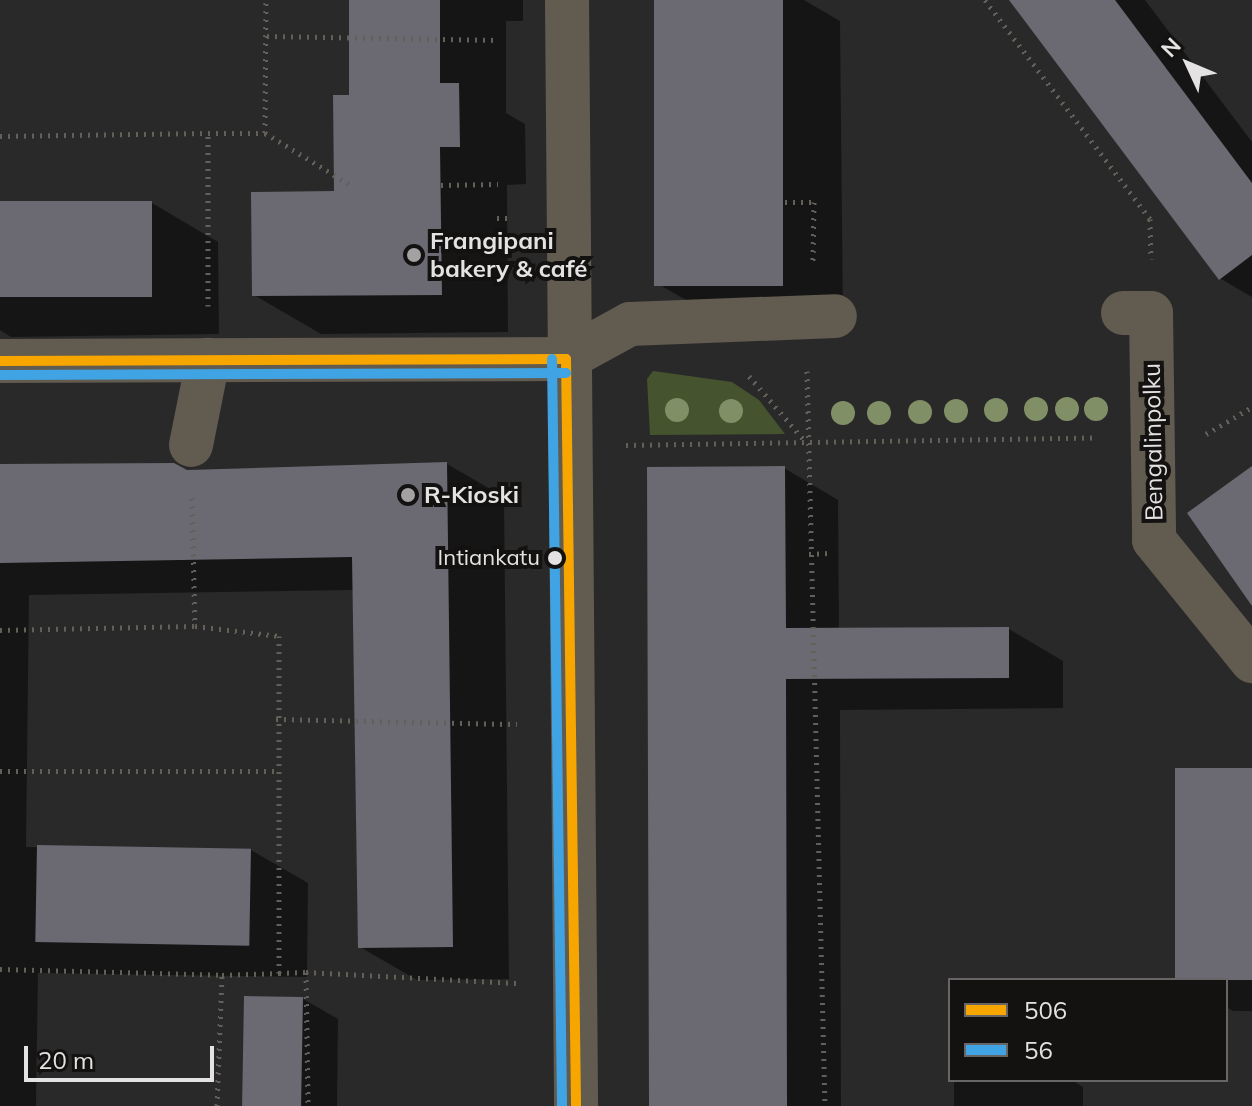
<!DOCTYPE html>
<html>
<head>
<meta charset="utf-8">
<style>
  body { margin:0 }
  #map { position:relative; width:1252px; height:1106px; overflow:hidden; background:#2a2929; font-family:Mulish,sans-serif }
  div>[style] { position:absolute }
  .green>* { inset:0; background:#45532e }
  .shadow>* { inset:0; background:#0007 }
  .building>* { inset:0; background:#6b6972; transform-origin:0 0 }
  .path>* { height:5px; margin-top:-2.5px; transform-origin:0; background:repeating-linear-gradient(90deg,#635f59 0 2px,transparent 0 8px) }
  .minor>* { height:44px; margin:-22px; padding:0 22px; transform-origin:22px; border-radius:22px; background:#615b50 }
  .bus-1>* { height:10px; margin:-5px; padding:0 5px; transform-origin:5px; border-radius:5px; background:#f7a600 }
  .bus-2>* { height:10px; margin:-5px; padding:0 5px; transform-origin:5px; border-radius:5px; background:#40a4e4 }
  .trees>* { width:24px; height:24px; margin:-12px; border-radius:50%; background:#808f66 }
  .dots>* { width:22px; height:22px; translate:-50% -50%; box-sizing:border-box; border:4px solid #131211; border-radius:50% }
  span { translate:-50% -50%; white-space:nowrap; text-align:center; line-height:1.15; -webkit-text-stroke:8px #131211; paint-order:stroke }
  .bus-label { font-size:22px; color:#e4e2e2 }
  .right { translate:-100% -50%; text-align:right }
  .poi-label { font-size:24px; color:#e4e2e2; font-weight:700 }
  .left { translate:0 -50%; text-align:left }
  .street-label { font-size:24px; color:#e4e2e2 }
  .legend { position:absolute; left:948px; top:978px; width:280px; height:104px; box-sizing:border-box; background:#131211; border:2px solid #676565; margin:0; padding:10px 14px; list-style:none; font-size:24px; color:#e4e2e2 }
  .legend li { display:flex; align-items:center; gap:16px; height:40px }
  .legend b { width:40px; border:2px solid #676565 }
  .north { position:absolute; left:1148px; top:24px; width:80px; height:80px; -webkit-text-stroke:6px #131211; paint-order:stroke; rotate:314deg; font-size:22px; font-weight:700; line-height:32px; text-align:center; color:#e4e2e2 }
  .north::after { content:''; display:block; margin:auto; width:28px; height:36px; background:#e4e2e2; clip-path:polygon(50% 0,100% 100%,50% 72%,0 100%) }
  .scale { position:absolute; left:24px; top:1046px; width:190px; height:36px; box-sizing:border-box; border:4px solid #e4e2e2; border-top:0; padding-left:10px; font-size:24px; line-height:28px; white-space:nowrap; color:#e4e2e2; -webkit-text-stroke:6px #131211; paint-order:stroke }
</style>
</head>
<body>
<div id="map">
  <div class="green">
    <div style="clip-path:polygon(653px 371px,732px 382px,759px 400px,785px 434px,650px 435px,647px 379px)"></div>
  </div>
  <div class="shadow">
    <div style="clip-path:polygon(349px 0,523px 0,523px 21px,506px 21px,506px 113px,525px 124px,526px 184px,507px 185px,508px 332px,321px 334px,254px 295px,336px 193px,351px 97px)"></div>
    <div style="clip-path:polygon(656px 0,804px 0,840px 21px,843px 317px,717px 318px,660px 285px)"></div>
    <div style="clip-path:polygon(1011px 0,1145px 0,1252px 142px,1252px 297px,1221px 279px)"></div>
    <div style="clip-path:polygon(152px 203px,218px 242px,219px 334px,11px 337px,0 330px,0 205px)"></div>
    <div style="clip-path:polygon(447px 464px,504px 497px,509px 979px,417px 980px,360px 947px,355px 590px,29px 595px,26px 847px,251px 850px,308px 883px,307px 977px,38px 973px,36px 1106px,0 1106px,0 466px,186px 472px)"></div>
    <div style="clip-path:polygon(784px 468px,838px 500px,839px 630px,1009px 629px,1063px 661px,1063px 708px,840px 710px,841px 1106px,650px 1106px)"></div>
    <div style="clip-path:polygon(1252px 770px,1252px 1011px,1233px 1011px,1226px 1007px,1226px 980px,1185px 980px)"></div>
    <div style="clip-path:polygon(303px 999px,338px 1019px,337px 1106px,245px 1106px)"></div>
    <div style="clip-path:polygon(954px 1080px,1072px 1080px,1083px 1087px,1083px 1106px,954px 1106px)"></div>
  </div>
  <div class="building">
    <div style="clip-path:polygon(349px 0,440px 0,440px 83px,459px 83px,460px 147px,440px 147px,442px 295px,252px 296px,251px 192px,334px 191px,333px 95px,349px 95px)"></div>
    <div style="left:654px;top:0;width:129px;height:286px"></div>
    <div style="clip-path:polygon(1009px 0,1115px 0,1252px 183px,1252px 255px,1219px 280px)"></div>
    <div style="left:152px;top:201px;width:96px;height:152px;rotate:90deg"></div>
    <div style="clip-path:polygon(447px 462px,453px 947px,358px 948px,352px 557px,0 563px,0 464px,174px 463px,187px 470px)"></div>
    <div style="clip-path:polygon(785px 466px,786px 628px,1009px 627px,1009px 678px,786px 679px,787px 1106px,649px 1106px,647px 467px)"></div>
    <div style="clip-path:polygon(1252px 466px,1252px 606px,1187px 513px)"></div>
    <div style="left:1252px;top:768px;width:212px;height:77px;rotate:90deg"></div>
    <div style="left:37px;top:845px;width:214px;height:97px;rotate:1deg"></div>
    <div style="left:244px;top:996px;width:59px;height:110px;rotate:1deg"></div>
  </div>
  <div class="path">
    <div style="left:985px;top:0;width:274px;rotate:53deg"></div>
    <div style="left:1150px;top:219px;width:40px;rotate:88.6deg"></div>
    <div style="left:267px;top:36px;width:231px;rotate:1deg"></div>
    <div style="left:265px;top:133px;width:98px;rotate:31.3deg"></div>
    <div style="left:0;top:136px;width:208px;rotate:-0.8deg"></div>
    <div style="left:441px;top:185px;width:57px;rotate:-1deg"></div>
    <div style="left:785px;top:202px;width:29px"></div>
    <div style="left:814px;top:202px;width:60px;rotate:91deg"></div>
    <div style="left:497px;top:218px;width:15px"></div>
    <div style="left:208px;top:306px;width:173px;rotate:-90deg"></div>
    <div style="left:208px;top:133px;width:57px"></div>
    <div style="left:265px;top:133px;width:133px;rotate:-89.6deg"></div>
    <div style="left:807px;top:371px;width:735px;rotate:88.6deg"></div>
    <div style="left:749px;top:376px;width:86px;rotate:49.3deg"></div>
    <div style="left:1206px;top:434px;width:53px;rotate:-30.4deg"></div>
    <div style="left:626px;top:445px;width:470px;rotate:-0.9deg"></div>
    <div style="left:192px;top:498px;width:128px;rotate:88.7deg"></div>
    <div style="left:195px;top:626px;width:85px;rotate:6.8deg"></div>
    <div style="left:279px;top:636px;width:337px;rotate:90deg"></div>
    <div style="left:279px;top:973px;width:27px;rotate:-2deg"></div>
    <div style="left:306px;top:972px;width:134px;rotate:89.1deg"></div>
    <div style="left:809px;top:554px;width:20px;rotate:-3deg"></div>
    <div style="left:0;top:630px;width:195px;rotate:-1.2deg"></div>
    <div style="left:276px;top:719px;width:241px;rotate:1.2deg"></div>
    <div style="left:0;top:771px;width:276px"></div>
    <div style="left:0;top:969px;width:222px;rotate:1.5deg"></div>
    <div style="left:306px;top:972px;width:213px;rotate:3deg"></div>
    <div style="left:217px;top:1106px;width:131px;rotate:-87.8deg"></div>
    <div style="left:222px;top:975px;width:57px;rotate:-2deg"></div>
  </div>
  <div class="minor">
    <div style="left:567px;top:0;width:1106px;rotate:89.53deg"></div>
    <div style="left:1123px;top:313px;width:28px"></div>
    <div style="left:1151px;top:313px;width:227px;rotate:89.2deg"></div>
    <div style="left:1154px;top:540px;width:156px;rotate:51deg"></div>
    <div style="left:0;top:361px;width:566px;rotate:-0.2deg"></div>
    <div style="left:566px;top:359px;width:73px;rotate:-28.7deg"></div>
    <div style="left:630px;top:324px;width:205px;rotate:-2.2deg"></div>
    <div style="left:191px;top:445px;width:87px;rotate:-78.7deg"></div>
  </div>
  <div class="bus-1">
    <div style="left:566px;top:359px;width:747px;rotate:89.23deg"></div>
    <div style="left:0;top:361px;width:566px;rotate:-0.2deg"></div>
  </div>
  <div class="bus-2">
    <div style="left:552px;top:359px;width:747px;rotate:89.23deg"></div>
    <div style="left:0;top:375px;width:566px;rotate:-0.2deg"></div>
  </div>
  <div class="trees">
    <div style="left:1036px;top:409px"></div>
    <div style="left:1067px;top:409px"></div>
    <div style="left:1096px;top:409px"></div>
    <div style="left:677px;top:410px"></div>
    <div style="left:996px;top:410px"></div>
    <div style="left:731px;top:411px"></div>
    <div style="left:956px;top:411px"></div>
    <div style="left:920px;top:412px"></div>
    <div style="left:843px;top:413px"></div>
    <div style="left:879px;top:413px"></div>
  </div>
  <div class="dots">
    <div style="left:414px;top:255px;background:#a3a1a1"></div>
    <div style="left:408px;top:495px;background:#a3a1a1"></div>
    <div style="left:555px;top:558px;background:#e4e2e2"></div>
  </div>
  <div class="bus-label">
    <span class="right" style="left:540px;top:558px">Intiankatu</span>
  </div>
  <div class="poi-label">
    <span class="left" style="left:430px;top:255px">Frangipani<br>bakery &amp; café</span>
    <span class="left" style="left:424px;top:495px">R-Kioski</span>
  </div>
  <div class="street-label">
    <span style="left:1153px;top:442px;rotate:-91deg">Bengalinpolku</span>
  </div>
  <ul class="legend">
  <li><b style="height:10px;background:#f7a600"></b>506</li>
  <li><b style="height:10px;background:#40a4e4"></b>56</li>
  </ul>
  <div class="north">N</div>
  <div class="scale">20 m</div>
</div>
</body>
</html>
